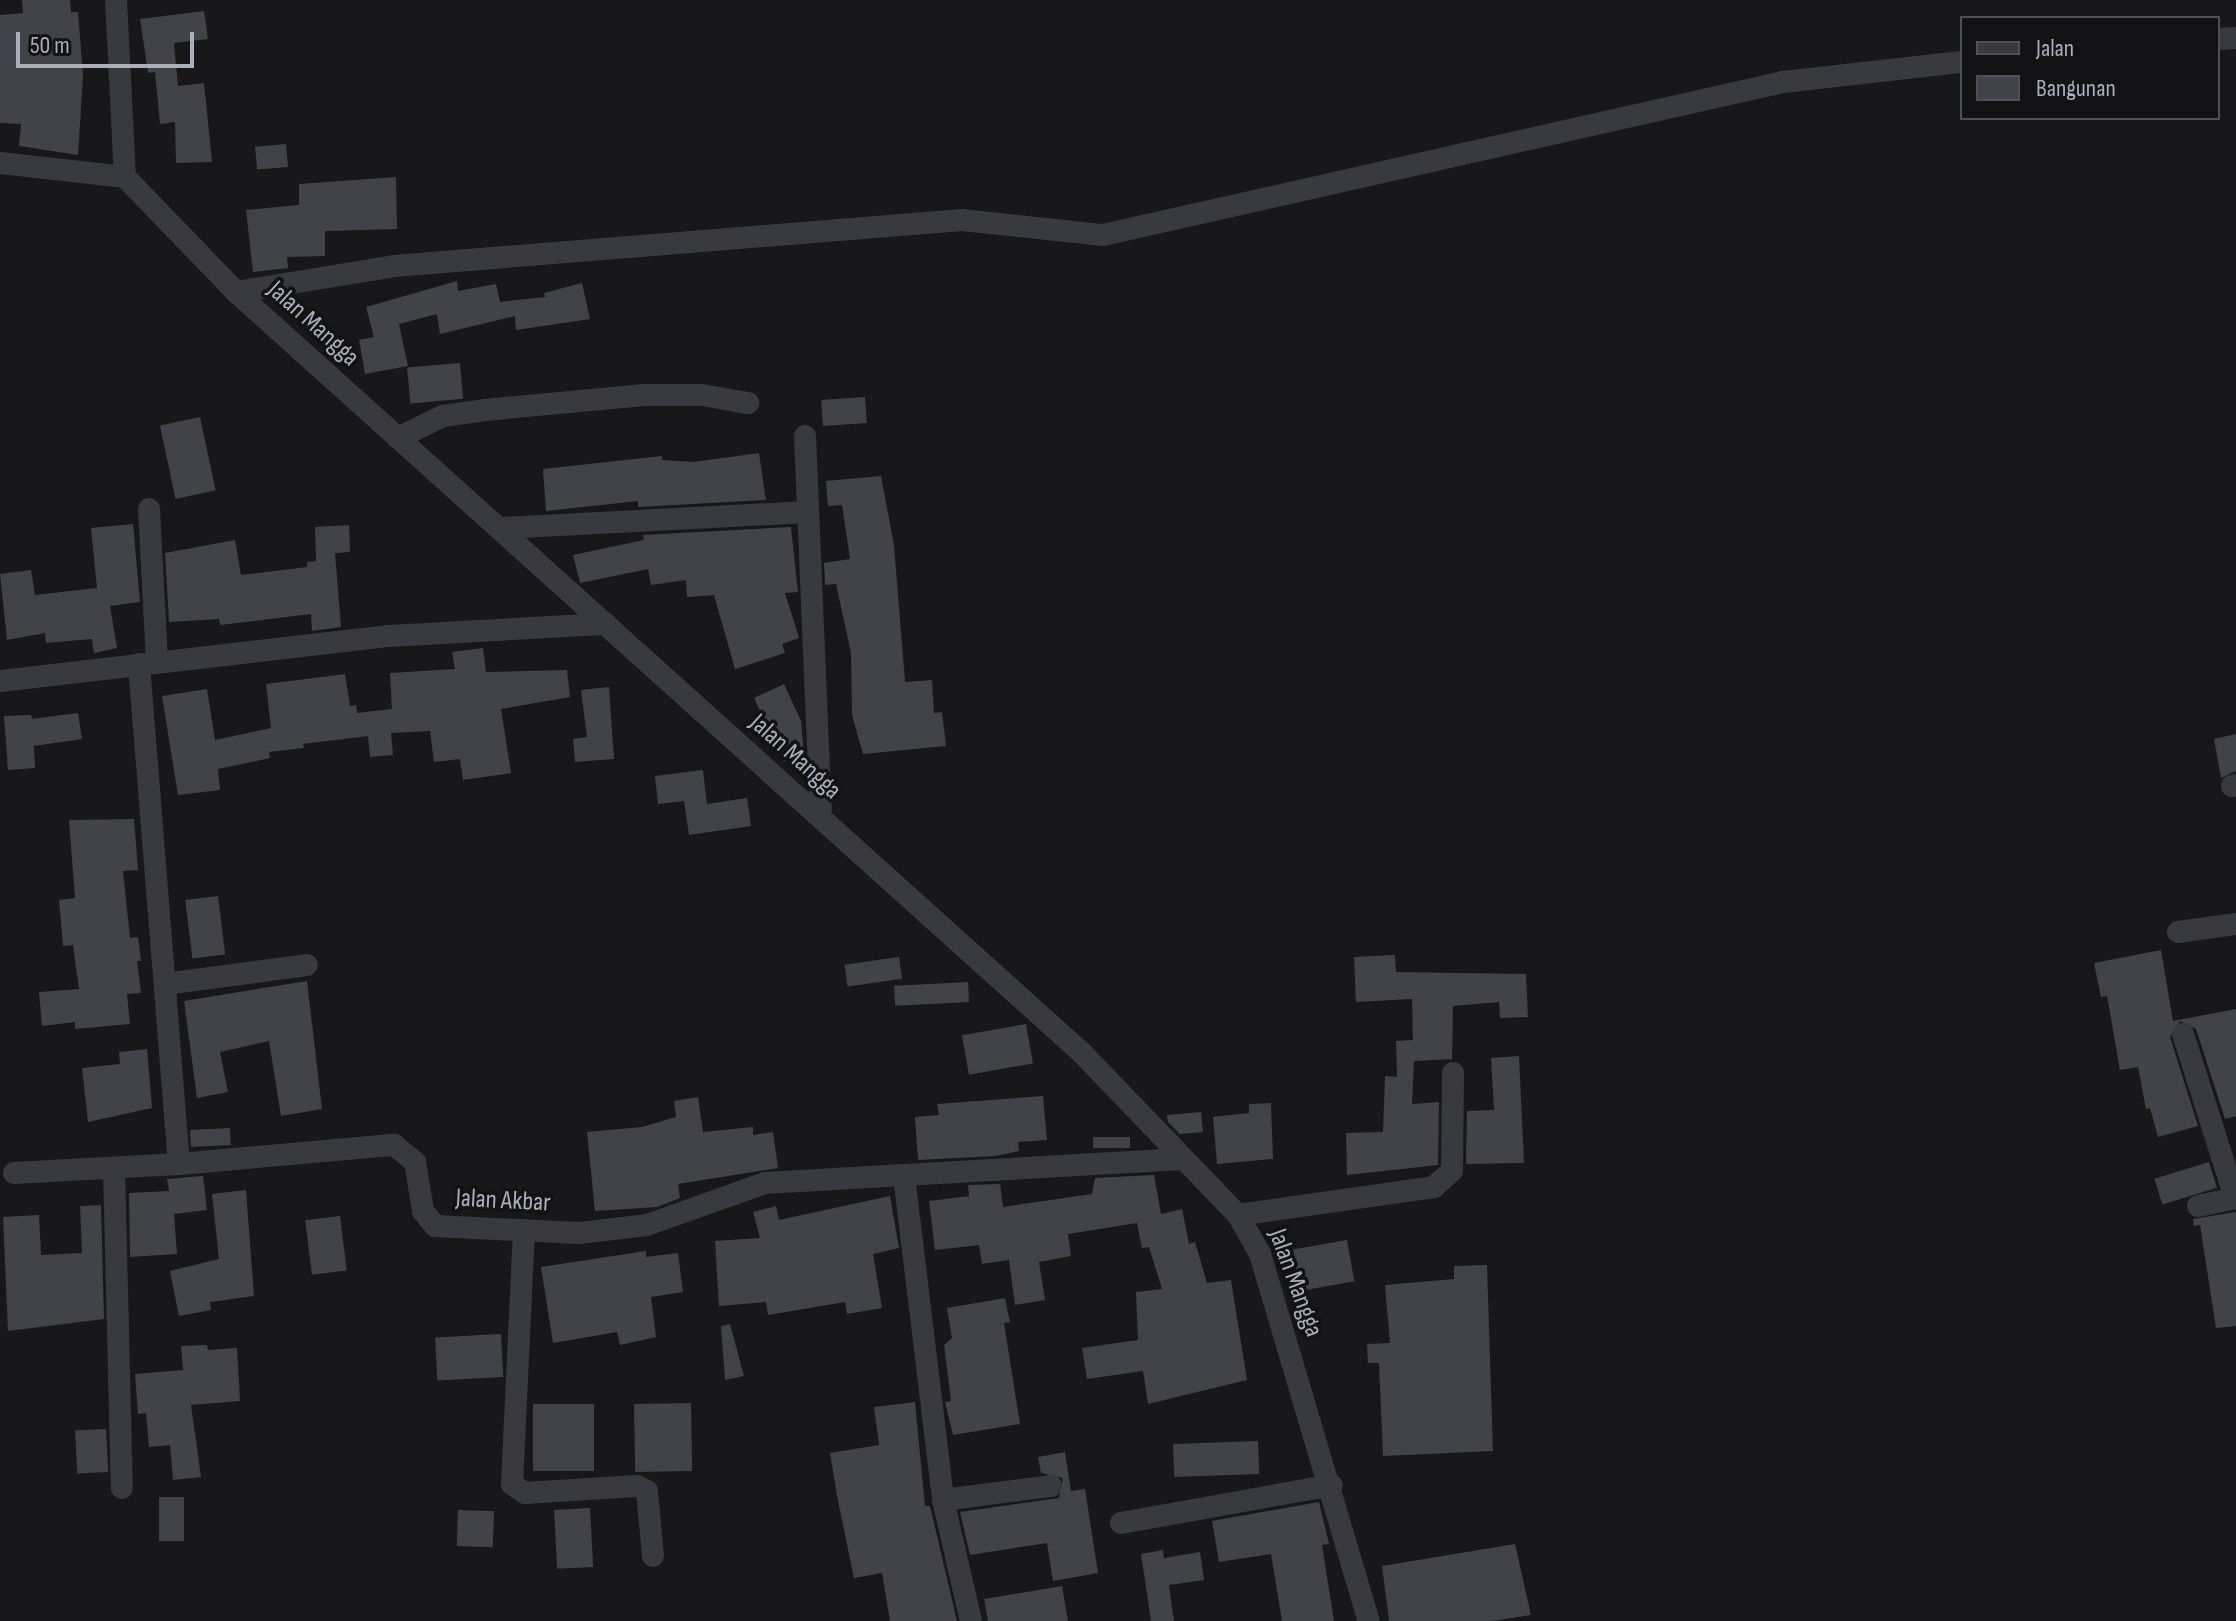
<!DOCTYPE html>
<html>
<head>
<meta charset="utf-8">
<style>
  body { margin:0 }
  #map { position:relative; width:2236px; height:1621px; overflow:hidden; background:#18181a; font-family:"Sofia Sans Condensed",sans-serif }
  div>[style] { position:absolute }
  .building>* { inset:0; background:#424348; transform-origin:0 0 }
  .street>* { height:22px; margin:-11px; padding:0 11px; transform-origin:11px; border-radius:11px; background:#393a40 }
  span { translate:-50% -50%; white-space:nowrap; text-align:center; line-height:1.15; -webkit-text-stroke:7px #131316; paint-order:stroke }
  .street-label { font-size:26px; color:#aaafbb }
  .legend { position:absolute; left:1960px; top:16px; width:260px; height:104px; box-sizing:border-box; background:#131316; border:2px solid #4f5158; margin:0; padding:10px 14px; list-style:none; font-size:24px; color:#aaafbb }
  .legend li { display:flex; align-items:center; gap:16px; height:40px }
  .legend b { width:40px; border:2px solid #4f5158 }
  .scale { position:absolute; left:16px; top:32px; width:178px; height:36px; box-sizing:border-box; border:4px solid #aaafbb; border-top:0; padding-left:10px; font-size:24px; line-height:28px; white-space:nowrap; color:#aaafbb; -webkit-text-stroke:6px #131316; paint-order:stroke }
</style>
</head>
<body>
<div id="map">
  <div class="building">
    <div style="clip-path:polygon(22px 0,70px 0,71px 12px,78px 12px,83px 76px,78px 155px,19px 146px,21px 124px,0 123px,0 15px,23px 13px)"></div>
    <div style="clip-path:polygon(204px 11px,208px 39px,174px 43px,178px 86px,204px 83px,212px 162px,176px 163px,175px 122px,160px 124px,155px 72px,148px 73px,140px 19px)"></div>
    <div style="left:286px;top:144px;width:23px;height:31px;rotate:85deg"></div>
    <div style="clip-path:polygon(396px 177px,397px 229px,325px 231px,325px 256px,287px 257px,288px 268px,253px 272px,246px 210px,299px 205px,299px 184px)"></div>
    <div style="clip-path:polygon(457px 281px,458px 291px,496px 284px,500px 302px,545px 297px,544px 293px,582px 283px,590px 319px,516px 330px,515px 316px,440px 334px,437px 314px,399px 324px,408px 366px,365px 374px,359px 340px,374px 337px,366px 307px)"></div>
    <div style="left:460px;top:363px;width:36px;height:53px;rotate:85deg"></div>
    <div style="left:865px;top:397px;width:26px;height:44px;rotate:86deg"></div>
    <div style="left:200px;top:417px;width:75px;height:41px;rotate:78deg"></div>
    <div style="clip-path:polygon(759px 453px,766px 500px,638px 507px,638px 501px,546px 511px,543px 469px,662px 456px,662px 460px,693px 462px)"></div>
    <div style="clip-path:polygon(881px 476px,894px 545px,905px 682px,932px 680px,934px 713px,942px 712px,946px 746px,863px 754px,852px 715px,851px 653px,836px 584px,825px 585px,824px 563px,850px 559px,842px 505px,828px 506px,826px 481px)"></div>
    <div style="clip-path:polygon(133px 524px,140px 602px,110px 606px,117px 648px,94px 653px,92px 639px,46px 643px,45px 633px,7px 640px,0 574px,31px 570px,35px 595px,97px 588px,91px 528px)"></div>
    <div style="clip-path:polygon(349px 525px,350px 552px,335px 553px,341px 627px,312px 631px,311px 614px,220px 625px,219px 619px,169px 622px,165px 553px,235px 540px,241px 575px,307px 567px,307px 562px,316px 561px,315px 527px)"></div>
    <div style="clip-path:polygon(791px 527px,798px 592px,785px 593px,799px 638px,782px 644px,785px 653px,735px 669px,714px 595px,687px 597px,686px 580px,651px 585px,648px 569px,580px 583px,573px 555px,644px 540px,643px 535px)"></div>
    <div style="clip-path:polygon(483px 648px,486px 672px,567px 670px,570px 697px,501px 709px,511px 773px,463px 780px,460px 759px,434px 762px,430px 731px,391px 733px,393px 755px,370px 757px,368px 736px,303px 744px,304px 748px,269px 752px,270px 758px,218px 769px,220px 790px,178px 795px,162px 696px,207px 689px,215px 740px,271px 728px,266px 684px,345px 674px,350px 706px,356px 705px,357px 713px,392px 709px,390px 673px,455px 669px,452px 652px)"></div>
    <div style="clip-path:polygon(784px 684px,801px 721px,804px 754px,784px 762px,754px 698px)"></div>
    <div style="clip-path:polygon(609px 687px,614px 759px,575px 762px,573px 739px,587px 737px,581px 690px)"></div>
    <div style="clip-path:polygon(78px 713px,82px 739px,34px 746px,35px 768px,8px 770px,4px 716px,31px 715px,32px 719px)"></div>
    <div style="clip-path:polygon(2236px 734px,2236px 771px,2221px 778px,2214px 739px)"></div>
    <div style="clip-path:polygon(703px 770px,707px 804px,747px 798px,751px 826px,689px 835px,684px 801px,658px 804px,655px 776px)"></div>
    <div style="clip-path:polygon(134px 819px,138px 870px,123px 871px,130px 938px,138px 937px,141px 961px,137px 961px,141px 993px,127px 994px,130px 1024px,75px 1029px,75px 1022px,42px 1026px,39px 992px,79px 989px,73px 945px,63px 946px,59px 900px,75px 898px,69px 820px)"></div>
    <div style="left:218px;top:896px;width:59px;height:33px;rotate:83deg"></div>
    <div style="clip-path:polygon(2161px 950px,2173px 1021px,2236px 1009px,2236px 1116px,2225px 1119px,2196px 1029px,2180px 1021px,2170px 1037px,2198px 1126px,2158px 1137px,2150px 1108px,2146px 1109px,2138px 1067px,2120px 1070px,2107px 996px,2101px 997px,2094px 963px)"></div>
    <div style="clip-path:polygon(1395px 955px,1396px 972px,1526px 974px,1528px 1017px,1500px 1018px,1499px 1002px,1453px 1006px,1452px 1059px,1414px 1061px,1412px 1104px,1439px 1102px,1438px 1165px,1347px 1175px,1346px 1133px,1383px 1132px,1385px 1076px,1397px 1077px,1396px 1041px,1413px 1040px,1412px 999px,1356px 1002px,1354px 957px)"></div>
    <div style="left:899px;top:957px;width:22px;height:55px;rotate:82deg"></div>
    <div style="clip-path:polygon(307px 981px,322px 1109px,281px 1116px,269px 1041px,220px 1052px,228px 1092px,197px 1098px,184px 1001px)"></div>
    <div style="left:968px;top:982px;width:20px;height:74px;rotate:87deg"></div>
    <div style="left:1026px;top:1024px;width:40px;height:65px;rotate:80deg"></div>
    <div style="clip-path:polygon(147px 1049px,152px 1108px,88px 1122px,82px 1068px,120px 1064px,119px 1052px)"></div>
    <div style="clip-path:polygon(1519px 1056px,1524px 1163px,1466px 1164px,1467px 1111px,1494px 1110px,1491px 1058px)"></div>
    <div style="clip-path:polygon(1043px 1096px,1047px 1140px,1018px 1142px,1019px 1151px,996px 1156px,918px 1160px,915px 1117px,939px 1115px,937px 1104px)"></div>
    <div style="clip-path:polygon(698px 1097px,703px 1132px,753px 1127px,753px 1135px,773px 1132px,778px 1168px,678px 1184px,680px 1198px,657px 1207px,595px 1211px,587px 1132px,642px 1127px,676px 1117px,674px 1101px)"></div>
    <div style="clip-path:polygon(1271px 1103px,1273px 1159px,1217px 1164px,1213px 1117px,1249px 1113px,1249px 1104px)"></div>
    <div style="clip-path:polygon(1201px 1112px,1203px 1132px,1180px 1134px,1168px 1122px,1167px 1115px)"></div>
    <div style="left:230px;top:1128px;width:17px;height:40px;rotate:87deg"></div>
    <div style="left:1130px;top:1137px;width:11px;height:37px;rotate:90deg"></div>
    <div style="left:2209px;top:1162px;width:27px;height:57px;rotate:73deg"></div>
    <div style="clip-path:polygon(1154px 1175px,1161px 1214px,1182px 1209px,1189px 1244px,1195px 1242px,1207px 1283px,1231px 1280px,1247px 1380px,1148px 1404px,1143px 1371px,1087px 1379px,1082px 1348px,1138px 1340px,1136px 1292px,1162px 1289px,1149px 1247px,1142px 1248px,1137px 1223px,1068px 1234px,1071px 1256px,1039px 1262px,1045px 1300px,1015px 1305px,1009px 1260px,982px 1264px,979px 1245px,935px 1250px,929px 1201px,969px 1196px,968px 1185px,1000px 1184px,1003px 1207px,1092px 1194px,1095px 1178px)"></div>
    <div style="clip-path:polygon(203px 1176px,207px 1210px,174px 1214px,177px 1254px,130px 1257px,129px 1193px,169px 1191px,167px 1179px)"></div>
    <div style="clip-path:polygon(246px 1190px,254px 1296px,210px 1302px,211px 1310px,179px 1316px,170px 1271px,219px 1259px,212px 1194px)"></div>
    <div style="clip-path:polygon(890px 1196px,899px 1248px,873px 1254px,882px 1308px,847px 1314px,845px 1302px,768px 1315px,766px 1302px,719px 1306px,715px 1241px,760px 1238px,753px 1212px,776px 1206px,779px 1220px)"></div>
    <div style="clip-path:polygon(101px 1205px,104px 1319px,8px 1331px,3px 1217px,39px 1215px,41px 1255px,82px 1253px,80px 1206px)"></div>
    <div style="clip-path:polygon(2236px 1212px,2236px 1326px,2216px 1328px,2200px 1225px,2194px 1226px,2193px 1219px)"></div>
    <div style="left:340px;top:1216px;width:55px;height:35px;rotate:83deg"></div>
    <div style="left:1347px;top:1240px;width:42px;height:55px;rotate:80deg"></div>
    <div style="clip-path:polygon(646px 1251px,646px 1257px,678px 1253px,683px 1292px,651px 1297px,656px 1337px,620px 1345px,617px 1332px,553px 1343px,541px 1267px)"></div>
    <div style="clip-path:polygon(1487px 1265px,1493px 1451px,1383px 1456px,1379px 1363px,1368px 1363px,1367px 1344px,1390px 1343px,1385px 1285px,1454px 1279px,1454px 1266px)"></div>
    <div style="clip-path:polygon(1005px 1298px,1010px 1322px,1004px 1323px,1020px 1424px,953px 1435px,945px 1402px,951px 1401px,944px 1345px,952px 1338px,947px 1308px)"></div>
    <div style="clip-path:polygon(730px 1324px,744px 1376px,725px 1380px,721px 1326px)"></div>
    <div style="left:501px;top:1334px;width:43px;height:66px;rotate:87deg"></div>
    <div style="clip-path:polygon(207px 1345px,208px 1350px,237px 1348px,240px 1401px,191px 1405px,201px 1477px,173px 1480px,170px 1445px,149px 1447px,146px 1413px,138px 1414px,135px 1374px,183px 1370px,181px 1346px)"></div>
    <div style="clip-path:polygon(915px 1402px,925px 1506px,930px 1506px,957px 1621px,890px 1621px,882px 1573px,854px 1578px,837px 1496px,830px 1453px,879px 1445px,874px 1407px)"></div>
    <div style="left:691px;top:1403px;width:68px;height:57px;rotate:89deg"></div>
    <div style="left:533px;top:1404px;width:61px;height:67px"></div>
    <div style="left:106px;top:1429px;width:43px;height:31px;rotate:87deg"></div>
    <div style="left:1258px;top:1441px;width:33px;height:85px;rotate:88deg"></div>
    <div style="clip-path:polygon(1065px 1452px,1071px 1491px,1085px 1489px,1098px 1573px,1053px 1581px,1047px 1543px,970px 1555px,960px 1512px,1059px 1498px,1063px 1478px,1041px 1473px,1038px 1457px)"></div>
    <div style="left:159px;top:1497px;width:25px;height:44px"></div>
    <div style="clip-path:polygon(1319px 1502px,1329px 1544px,1322px 1545px,1334px 1621px,1282px 1621px,1271px 1554px,1219px 1562px,1212px 1521px)"></div>
    <div style="left:590px;top:1508px;width:59px;height:36px;rotate:87deg"></div>
    <div style="left:458px;top:1510px;width:36px;height:36px;rotate:2deg"></div>
    <div style="clip-path:polygon(1515px 1544px,1531px 1615px,1492px 1621px,1389px 1621px,1382px 1566px)"></div>
    <div style="clip-path:polygon(1163px 1550px,1164px 1558px,1200px 1552px,1204px 1580px,1169px 1585px,1174px 1621px,1151px 1621px,1141px 1554px)"></div>
    <div style="clip-path:polygon(1062px 1586px,1068px 1621px,988px 1621px,984px 1599px)"></div>
  </div>
  <div class="street">
    <div style="left:116px;top:0;width:177px;rotate:87.1deg"></div>
    <div style="left:125px;top:177px;width:160px;rotate:46deg"></div>
    <div style="left:236px;top:292px;width:1138px;rotate:41.97deg"></div>
    <div style="left:1082px;top:1053px;width:225px;rotate:46.1deg"></div>
    <div style="left:1238px;top:1215px;width:45px;rotate:60.6deg"></div>
    <div style="left:1260px;top:1254px;width:383px;rotate:73.5deg"></div>
    <div style="left:2218px;top:39px;width:18px;rotate:-3deg"></div>
    <div style="left:0;top:163px;width:126px;rotate:6.4deg"></div>
    <div style="left:236px;top:292px;width:160px;rotate:-9.3deg"></div>
    <div style="left:394px;top:266px;width:570px;rotate:-4.63deg"></div>
    <div style="left:962px;top:220px;width:142px;rotate:6.1deg"></div>
    <div style="left:1103px;top:235px;width:697px;rotate:-12.68deg"></div>
    <div style="left:1783px;top:82px;width:180px;rotate:-6.4deg"></div>
    <div style="left:805px;top:436px;width:382px;rotate:87.6deg"></div>
    <div style="left:398px;top:438px;width:50px;rotate:-26.1deg"></div>
    <div style="left:443px;top:416px;width:42px;rotate:-8.1deg"></div>
    <div style="left:485px;top:410px;width:160px;rotate:-5.4deg"></div>
    <div style="left:644px;top:395px;width:58px"></div>
    <div style="left:702px;top:395px;width:47px;rotate:9.9deg"></div>
    <div style="left:149px;top:509px;width:153px;rotate:87deg"></div>
    <div style="left:503px;top:528px;width:305px;rotate:-3deg"></div>
    <div style="left:139px;top:664px;width:502px;rotate:85.43deg"></div>
    <div style="left:179px;top:1164px;width:216px;rotate:-5.1deg"></div>
    <div style="left:394px;top:1145px;width:27px;rotate:39deg"></div>
    <div style="left:415px;top:1162px;width:50px;rotate:80.7deg"></div>
    <div style="left:423px;top:1211px;width:19px;rotate:51deg"></div>
    <div style="left:435px;top:1226px;width:144px;rotate:2.8deg"></div>
    <div style="left:579px;top:1233px;width:68px;rotate:-6.7deg"></div>
    <div style="left:647px;top:1225px;width:125px;rotate:-19.6deg"></div>
    <div style="left:765px;top:1183px;width:418px;rotate:-3.3deg"></div>
    <div style="left:0;top:681px;width:392px;rotate:-6.6deg"></div>
    <div style="left:389px;top:636px;width:217px;rotate:-3.2deg"></div>
    <div style="left:2232px;top:786px;width:4px;rotate:-14deg"></div>
    <div style="left:2178px;top:932px;width:59px;rotate:-7.9deg"></div>
    <div style="left:165px;top:984px;width:143px;rotate:-7.6deg"></div>
    <div style="left:2183px;top:1034px;width:172px;rotate:72.4deg"></div>
    <div style="left:114px;top:1168px;width:320px;rotate:88.6deg"></div>
    <div style="left:14px;top:1173px;width:165px;rotate:-3.1deg"></div>
    <div style="left:904px;top:1176px;width:326px;rotate:83.1deg"></div>
    <div style="left:943px;top:1500px;width:124px;rotate:77deg"></div>
    <div style="left:2198px;top:1206px;width:39px;rotate:-12deg"></div>
    <div style="left:1238px;top:1215px;width:198px;rotate:-8.1deg"></div>
    <div style="left:1434px;top:1187px;width:24px;rotate:-42deg"></div>
    <div style="left:1452px;top:1171px;width:98px;rotate:-89.4deg"></div>
    <div style="left:524px;top:1230px;width:254px;rotate:92.7deg"></div>
    <div style="left:512px;top:1484px;width:16px;rotate:35deg"></div>
    <div style="left:525px;top:1493px;width:112px;rotate:-3.6deg"></div>
    <div style="left:637px;top:1486px;width:11px;rotate:27deg"></div>
    <div style="left:647px;top:1491px;width:65px;rotate:84.7deg"></div>
    <div style="left:943px;top:1500px;width:109px;rotate:-7.4deg"></div>
    <div style="left:1121px;top:1523px;width:214px;rotate:-10.2deg"></div>
  </div>
  <div class="street-label">
    <span style="left:313px;top:324px;rotate:42deg">Jalan Mangga</span>
    <span style="left:795px;top:757px;rotate:42deg">Jalan Mangga</span>
    <span style="left:503px;top:1201px;rotate:3deg">Jalan Akbar</span>
    <span style="left:1295px;top:1283px;rotate:70deg">Jalan Mangga</span>
  </div>
  <ul class="legend">
  <li><b style="height:10px;background:#393a40"></b>Jalan</li>
  <li><b style="height:22px;background:#424348"></b>Bangunan</li>
  </ul>
  <div class="scale">50 m</div>
</div>
</body>
</html>
